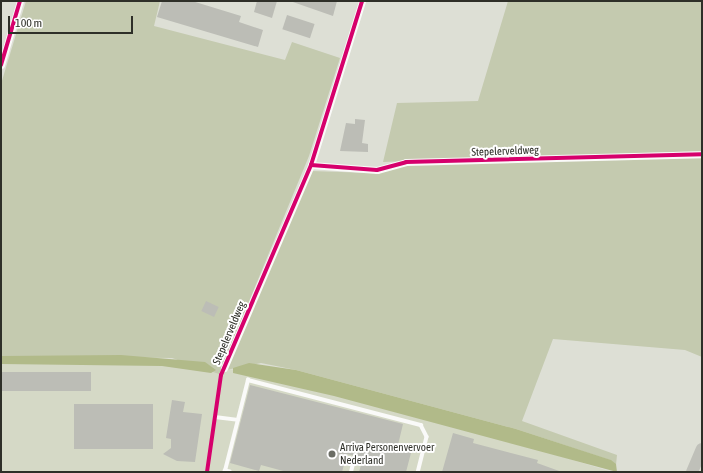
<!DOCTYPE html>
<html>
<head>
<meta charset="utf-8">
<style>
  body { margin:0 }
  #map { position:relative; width:703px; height:473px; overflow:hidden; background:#dddfd5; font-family:"Asap Condensed",sans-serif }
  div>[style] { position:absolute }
  .built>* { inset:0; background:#d5d9c6 }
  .green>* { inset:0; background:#c4caaf }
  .water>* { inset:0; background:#b1ba89 }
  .building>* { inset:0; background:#bcbdb6; transform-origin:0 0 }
  .lane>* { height:3.5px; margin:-1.75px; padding:0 1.75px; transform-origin:1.75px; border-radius:1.75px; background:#fafaf9 }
  .street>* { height:7px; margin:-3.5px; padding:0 3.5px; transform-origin:3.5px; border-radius:3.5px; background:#fafaf9 }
  .primary>* { height:12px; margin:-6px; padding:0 6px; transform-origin:6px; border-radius:6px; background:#bfc0b9 }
  .cycleway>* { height:4px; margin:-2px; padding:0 2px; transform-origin:2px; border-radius:2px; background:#d6006c }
  .dots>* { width:11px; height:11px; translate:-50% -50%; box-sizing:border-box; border:2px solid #fff; border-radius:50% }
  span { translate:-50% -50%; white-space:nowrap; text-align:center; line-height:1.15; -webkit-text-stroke:4px #fff; paint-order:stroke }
  .street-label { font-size:11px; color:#2e2f28 }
  .poi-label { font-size:11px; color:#2e2f28 }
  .left { translate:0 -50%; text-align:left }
  .frame { position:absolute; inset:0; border:2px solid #2e2f28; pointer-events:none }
  .scale { position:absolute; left:8px; top:16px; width:125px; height:18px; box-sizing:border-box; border:2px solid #2e2f28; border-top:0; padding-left:5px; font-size:12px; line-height:14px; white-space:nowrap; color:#2e2f28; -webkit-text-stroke:3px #fff; paint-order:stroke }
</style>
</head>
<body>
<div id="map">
  <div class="built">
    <div style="clip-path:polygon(1px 359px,167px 362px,303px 378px,612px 472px,1px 472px)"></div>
  </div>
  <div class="green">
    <div style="clip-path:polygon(26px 1px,160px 1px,154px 26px,285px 60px,292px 42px,340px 58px,309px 156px,219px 374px,172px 358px,1px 356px,1px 84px)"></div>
    <div style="clip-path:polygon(508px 1px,702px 1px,702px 151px,383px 162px,397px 103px,478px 101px)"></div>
    <div style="clip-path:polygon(702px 157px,702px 357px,685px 350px,553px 339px,522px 421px,617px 455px,616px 465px,610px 460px,516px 429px,296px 370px,261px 363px,226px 370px,311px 171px,370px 173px,410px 165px)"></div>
  </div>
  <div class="water">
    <div style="clip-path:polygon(121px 355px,205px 362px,216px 370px,211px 373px,162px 366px,1px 364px,1px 356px)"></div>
    <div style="clip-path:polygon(249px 363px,296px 370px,516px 429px,611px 460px,616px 464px,617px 472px,334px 396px,233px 373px,233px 368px)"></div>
  </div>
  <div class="building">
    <div style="clip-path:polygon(162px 1px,192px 1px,241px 16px,239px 22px,263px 30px,258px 47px,157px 17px)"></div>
    <div style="clip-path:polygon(257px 1px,277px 1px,272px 18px,254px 12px)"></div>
    <div style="clip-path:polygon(290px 1px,337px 1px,333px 16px)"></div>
    <div style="left:287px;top:15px;width:29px;height:15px;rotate:18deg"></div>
    <div style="clip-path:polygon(355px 119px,365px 120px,362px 143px,368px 144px,368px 152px,340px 151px,346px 123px,355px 124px)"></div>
    <div style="left:206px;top:301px;width:14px;height:11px;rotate:25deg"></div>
    <div style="left:1px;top:372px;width:90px;height:19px"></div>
    <div style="clip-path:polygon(250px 385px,403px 424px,398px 445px,412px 449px,406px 472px,359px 472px,363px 458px,347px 454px,342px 472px,287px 472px,261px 465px,259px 471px,230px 463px)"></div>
    <div style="clip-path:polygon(172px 400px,185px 402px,183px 412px,202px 414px,195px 462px,177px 461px,163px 454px,171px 448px,171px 439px,166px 438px)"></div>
    <div style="left:153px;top:404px;width:45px;height:79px;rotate:90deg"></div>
    <div style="clip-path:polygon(453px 433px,474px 439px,473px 443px,538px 460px,537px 463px,562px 472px,442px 472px)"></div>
  </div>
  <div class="lane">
    <div style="left:215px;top:417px;width:23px;rotate:7deg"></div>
    <div style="left:230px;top:472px;width:5px;rotate:-169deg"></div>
    <div style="left:225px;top:471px;width:94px;rotate:-75.8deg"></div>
    <div style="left:248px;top:380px;width:179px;rotate:14.6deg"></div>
    <div style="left:421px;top:425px;width:13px;rotate:63deg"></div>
    <div style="left:427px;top:437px;width:36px;rotate:104deg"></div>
    <div style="left:351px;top:472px;width:12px;rotate:-76deg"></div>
  </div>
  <div class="street">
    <div style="left:1px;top:65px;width:67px;rotate:-73.5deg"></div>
    <div style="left:311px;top:165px;width:66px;rotate:4.3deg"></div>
    <div style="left:377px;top:170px;width:30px;rotate:-15deg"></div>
    <div style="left:406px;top:162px;width:296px;rotate:-1.5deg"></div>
    <div style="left:224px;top:368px;width:221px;rotate:-66.8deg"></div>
    <div style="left:311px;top:165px;width:172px;rotate:-72.7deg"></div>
  </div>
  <div class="primary">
    <div style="left:692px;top:472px;width:25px;rotate:-67deg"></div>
  </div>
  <div class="cycleway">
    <div style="left:1px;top:65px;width:67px;rotate:-73.5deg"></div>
    <div style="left:311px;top:165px;width:66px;rotate:4.3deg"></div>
    <div style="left:377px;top:170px;width:30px;rotate:-15deg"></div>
    <div style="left:406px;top:162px;width:296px;rotate:-1.5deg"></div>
    <div style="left:207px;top:472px;width:98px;rotate:-81.8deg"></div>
    <div style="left:221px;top:375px;width:228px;rotate:-66.8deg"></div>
    <div style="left:311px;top:165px;width:172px;rotate:-72.7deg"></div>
  </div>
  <div class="dots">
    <div style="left:332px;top:454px;background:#6b6d65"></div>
  </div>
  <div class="street-label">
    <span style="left:505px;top:151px;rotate:-2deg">Stepelerveldweg</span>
    <span style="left:229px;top:333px;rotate:-67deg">Stepelerveldweg</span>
  </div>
  <div class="poi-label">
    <span class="left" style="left:340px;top:454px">Arriva Personenvervoer<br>Nederland</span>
  </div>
  <div class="frame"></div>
  <div class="scale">100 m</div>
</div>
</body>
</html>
